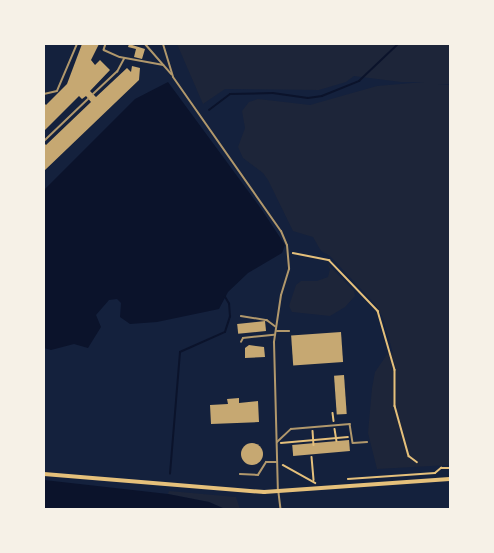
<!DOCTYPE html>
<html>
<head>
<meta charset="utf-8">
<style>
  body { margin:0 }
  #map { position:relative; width:494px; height:553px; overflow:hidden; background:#14213d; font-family:"Work Sans",sans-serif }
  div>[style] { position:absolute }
  .green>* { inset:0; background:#1d2539 }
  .water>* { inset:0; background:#0b132b }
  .stream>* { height:1.5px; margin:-0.75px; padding:0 0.75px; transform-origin:0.75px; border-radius:0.75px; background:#0b132b }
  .building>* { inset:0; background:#c6a872; transform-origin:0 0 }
  .round { border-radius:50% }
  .path>* { height:1.5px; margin:-0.75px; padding:0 0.75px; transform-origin:0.75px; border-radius:0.75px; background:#e5c07b }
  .service>* { height:1.5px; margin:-0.75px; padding:0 0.75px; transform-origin:0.75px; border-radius:0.75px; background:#b1986c }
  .minor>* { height:2px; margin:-1px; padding:0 1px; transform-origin:1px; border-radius:1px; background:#b1986c }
  .secondary>* { height:4px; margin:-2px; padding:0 2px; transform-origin:2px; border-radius:2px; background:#e5c07b }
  span { translate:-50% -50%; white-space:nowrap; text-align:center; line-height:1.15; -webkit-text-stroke:5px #f6f1e7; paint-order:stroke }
  .frame { position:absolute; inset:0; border:45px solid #f6f1e7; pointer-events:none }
</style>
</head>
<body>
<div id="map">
  <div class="green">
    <div style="clip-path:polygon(177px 44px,450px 44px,450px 84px,438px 84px,450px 85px,450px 465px,377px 469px,368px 433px,372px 388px,375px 372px,388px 353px,393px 353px,383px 318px,375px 304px,330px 256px,321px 251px,313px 237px,293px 231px,268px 180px,263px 173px,243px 158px,238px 147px,245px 128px,242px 111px,249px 102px,258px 99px,310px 105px,377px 86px,424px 82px,401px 82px,354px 76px,346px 82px,319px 90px,225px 89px,203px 104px)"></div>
    <div style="clip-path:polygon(327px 263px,354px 291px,355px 296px,345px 307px,330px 316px,292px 312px,289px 306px,296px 285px,301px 281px,317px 281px,328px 277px,330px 269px)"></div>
    <div style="clip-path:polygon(169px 491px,236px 497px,240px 509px,225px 509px,209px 502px,168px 494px)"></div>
  </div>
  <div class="water">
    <div style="clip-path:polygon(168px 82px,262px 210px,285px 245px,282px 253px,248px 273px,228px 292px,219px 309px,157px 322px,130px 324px,120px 317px,121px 303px,117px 299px,109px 300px,96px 315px,101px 327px,88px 348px,74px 344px,51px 350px,44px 348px,44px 190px,135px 99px)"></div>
    <div style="clip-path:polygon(44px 480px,168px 494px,209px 502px,225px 509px,44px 509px)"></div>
  </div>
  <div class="stream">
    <div style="left:209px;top:110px;width:26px;rotate:-37deg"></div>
    <div style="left:230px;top:94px;width:43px;rotate:-1.3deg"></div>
    <div style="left:273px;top:93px;width:35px;rotate:8deg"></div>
    <div style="left:308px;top:98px;width:14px;rotate:-8deg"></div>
    <div style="left:322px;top:96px;width:40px;rotate:-22deg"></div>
    <div style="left:359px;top:81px;width:54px;rotate:-43.5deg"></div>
    <div style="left:170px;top:474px;width:122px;rotate:-85.3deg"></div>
    <div style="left:180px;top:352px;width:49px;rotate:-24deg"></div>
    <div style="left:225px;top:332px;width:16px;rotate:-72deg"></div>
    <div style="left:230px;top:317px;width:13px;rotate:-94deg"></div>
    <div style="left:229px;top:304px;width:8px;rotate:-120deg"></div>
  </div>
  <div class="building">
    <div style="clip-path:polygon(82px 44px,99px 44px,91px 60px,95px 65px,100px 60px,110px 70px,90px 91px,96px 97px,127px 68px,131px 72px,132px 66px,140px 68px,139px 80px,44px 171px,44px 143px,46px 145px,91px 102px,86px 96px,82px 99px,79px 96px,44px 131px,44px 103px,46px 105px,67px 84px)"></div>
    <div style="clip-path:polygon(129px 44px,145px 49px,142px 59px,134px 57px,136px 49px,128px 47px)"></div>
    <div style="left:265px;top:321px;width:10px;height:28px;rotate:84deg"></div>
    <div style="left:341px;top:332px;width:30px;height:50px;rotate:86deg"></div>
    <div style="clip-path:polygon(249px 345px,264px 347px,265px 357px,245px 358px,245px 348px)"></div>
    <div style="left:344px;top:375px;width:39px;height:10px;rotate:86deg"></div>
    <div style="clip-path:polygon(239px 398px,239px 403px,258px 401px,259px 422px,211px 424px,210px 405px,228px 404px,227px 399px)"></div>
    <div style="left:349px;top:440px;width:11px;height:57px;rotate:85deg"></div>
    <div class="round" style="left:241px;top:443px;width:22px;height:22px"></div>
  </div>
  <div class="path">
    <div style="left:293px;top:253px;width:37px;rotate:11deg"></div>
    <div style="left:329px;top:260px;width:71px;rotate:46.1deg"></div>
    <div style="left:378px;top:311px;width:61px;rotate:73.9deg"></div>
    <div style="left:395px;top:370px;width:36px;rotate:90deg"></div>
    <div style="left:395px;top:406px;width:52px;rotate:74.4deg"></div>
    <div style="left:409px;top:456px;width:10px;rotate:37deg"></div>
    <div style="left:333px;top:413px;width:8px;rotate:83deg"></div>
    <div style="left:335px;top:429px;width:12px;rotate:81deg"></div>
    <div style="left:313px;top:431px;width:14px;rotate:86deg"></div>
    <div style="left:281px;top:443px;width:67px;rotate:-5.1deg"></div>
    <div style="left:312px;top:457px;width:23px;rotate:85deg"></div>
    <div style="left:283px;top:465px;width:37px;rotate:29deg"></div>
    <div style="left:348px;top:479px;width:87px;rotate:-3.9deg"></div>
    <div style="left:435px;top:473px;width:8px;rotate:-40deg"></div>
    <div style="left:441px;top:468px;width:9px"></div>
  </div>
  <div class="service">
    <div style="left:106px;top:44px;width:6px;rotate:108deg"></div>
    <div style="left:104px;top:50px;width:17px;rotate:24deg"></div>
    <div style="left:120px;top:57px;width:44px;rotate:10.5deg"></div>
    <div style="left:44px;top:94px;width:13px;rotate:-13deg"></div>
    <div style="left:57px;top:91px;width:51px;rotate:-66.9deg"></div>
    <div style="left:93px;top:94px;width:33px;rotate:-43deg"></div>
    <div style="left:117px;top:72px;width:15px;rotate:-62deg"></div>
    <div style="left:44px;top:141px;width:61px;rotate:-43.7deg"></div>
    <div style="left:241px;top:316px;width:26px;rotate:9deg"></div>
    <div style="left:267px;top:320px;width:10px;rotate:37deg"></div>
    <div style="left:277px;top:331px;width:12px"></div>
    <div style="left:241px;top:342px;width:4px;rotate:-63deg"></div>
    <div style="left:243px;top:338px;width:31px;rotate:-6deg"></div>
    <div style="left:277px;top:442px;width:19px;rotate:-43deg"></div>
    <div style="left:291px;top:429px;width:59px;rotate:-4.8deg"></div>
    <div style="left:350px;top:424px;width:19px;rotate:81deg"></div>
    <div style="left:353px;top:443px;width:14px;rotate:-4deg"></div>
    <div style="left:240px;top:474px;width:18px;rotate:3deg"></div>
    <div style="left:258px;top:475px;width:15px;rotate:-58deg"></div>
    <div style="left:266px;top:462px;width:10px"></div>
    <div style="left:279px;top:493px;width:17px;rotate:83deg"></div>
  </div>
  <div class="minor">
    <div style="left:145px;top:44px;width:40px;rotate:49deg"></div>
    <div style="left:163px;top:44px;width:34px;rotate:73deg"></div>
    <div style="left:173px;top:77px;width:188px;rotate:55deg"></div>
    <div style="left:281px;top:231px;width:15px;rotate:67deg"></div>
    <div style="left:287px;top:245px;width:24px;rotate:85deg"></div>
    <div style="left:289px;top:269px;width:27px;rotate:107deg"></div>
    <div style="left:281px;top:295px;width:48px;rotate:98.5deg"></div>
    <div style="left:274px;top:342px;width:149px;rotate:88.5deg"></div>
  </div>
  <div class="secondary">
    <div style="left:44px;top:474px;width:221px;rotate:4.7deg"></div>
    <div style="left:264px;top:492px;width:186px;rotate:-4deg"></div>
  </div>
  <div class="frame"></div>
</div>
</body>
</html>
